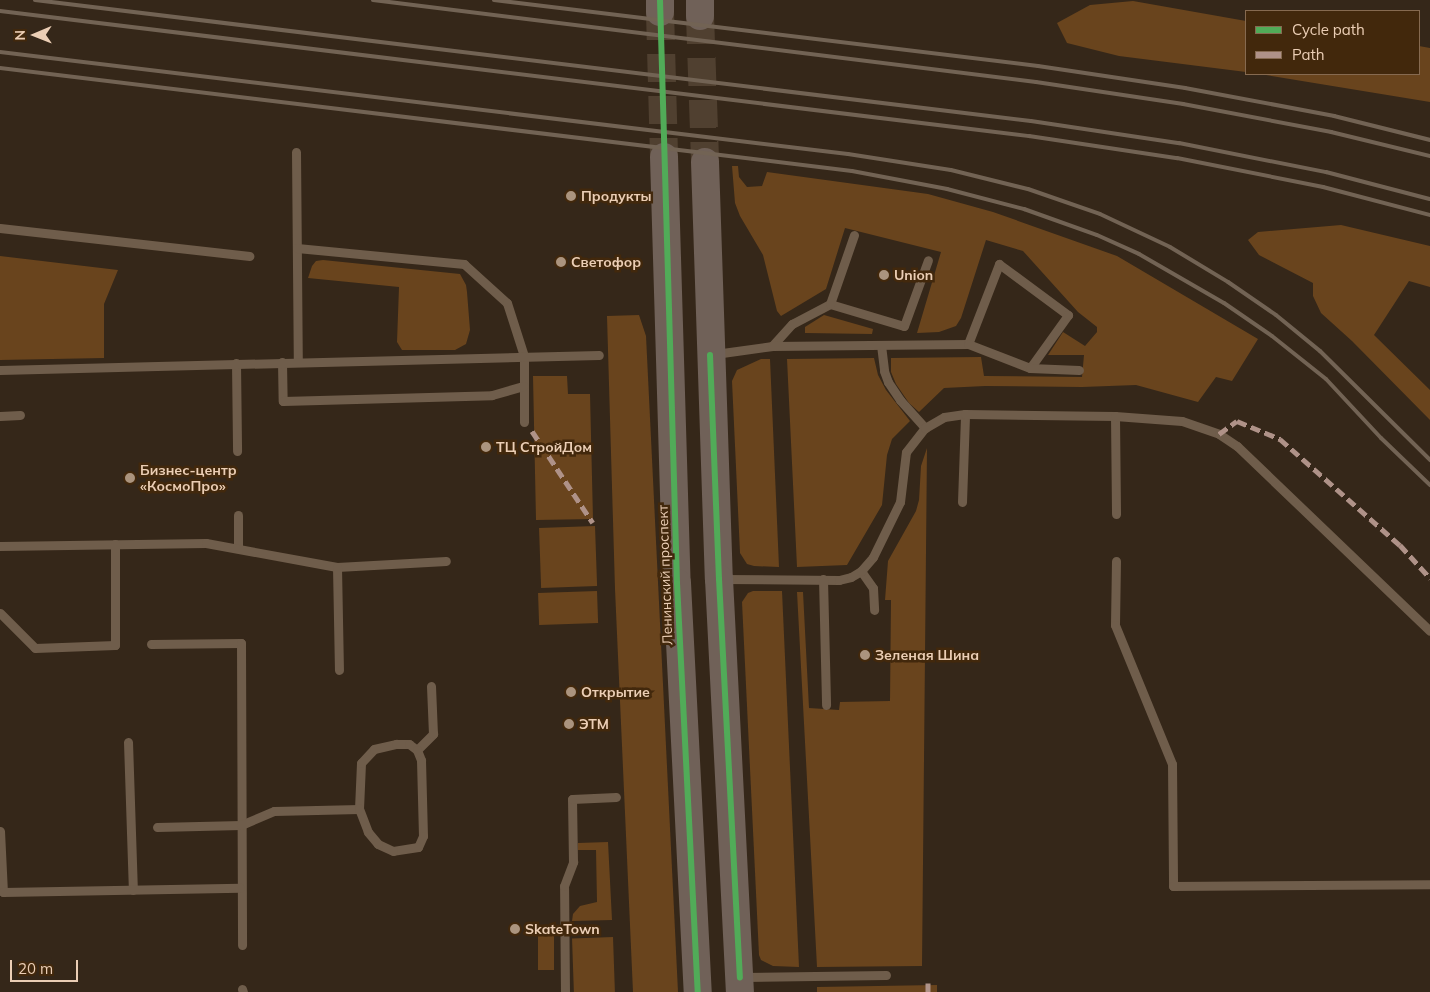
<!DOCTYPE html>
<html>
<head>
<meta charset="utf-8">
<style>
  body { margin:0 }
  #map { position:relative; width:1430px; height:992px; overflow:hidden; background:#352719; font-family:Mulish,sans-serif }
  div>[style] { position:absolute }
  .green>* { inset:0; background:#69441d; transform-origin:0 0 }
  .primary-tunnel>* { height:28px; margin-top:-14px; transform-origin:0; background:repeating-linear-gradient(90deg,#504030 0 28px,transparent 0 42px) }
  .lane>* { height:9px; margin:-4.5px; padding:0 4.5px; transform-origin:4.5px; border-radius:4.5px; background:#6f5d4b }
  .primary>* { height:28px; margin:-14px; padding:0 14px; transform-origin:14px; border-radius:14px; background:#706158 }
  .rail>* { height:4px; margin:-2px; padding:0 2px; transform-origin:2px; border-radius:2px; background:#726354 }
  .quiet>* { height:5px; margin-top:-2.5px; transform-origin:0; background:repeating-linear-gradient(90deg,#af9288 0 10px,transparent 0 15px) }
  .cycleway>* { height:6px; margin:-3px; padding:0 3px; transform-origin:3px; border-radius:3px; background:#51ab58 }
  .dots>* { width:14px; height:14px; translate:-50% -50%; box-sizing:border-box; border:2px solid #42280c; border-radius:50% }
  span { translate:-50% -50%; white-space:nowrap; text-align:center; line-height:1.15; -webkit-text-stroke:5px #42280c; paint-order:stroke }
  .poi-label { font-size:14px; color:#ebceb5; font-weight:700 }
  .left { translate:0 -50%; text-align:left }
  .street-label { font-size:14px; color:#ebceb5 }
  .legend { position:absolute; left:1245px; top:10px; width:175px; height:65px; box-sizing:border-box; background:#42280c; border:1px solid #866a50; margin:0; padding:6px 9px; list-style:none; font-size:15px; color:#ebceb5 }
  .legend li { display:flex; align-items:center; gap:10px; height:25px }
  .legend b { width:25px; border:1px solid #866a50 }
  .north { position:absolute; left:10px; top:10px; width:50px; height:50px; -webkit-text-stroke:4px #42280c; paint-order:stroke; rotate:269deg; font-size:14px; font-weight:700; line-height:20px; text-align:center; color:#ebceb5 }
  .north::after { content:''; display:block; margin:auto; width:18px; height:22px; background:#ebceb5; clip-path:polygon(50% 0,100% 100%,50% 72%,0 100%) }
  .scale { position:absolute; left:10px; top:960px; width:68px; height:22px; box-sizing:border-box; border:2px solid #ebceb5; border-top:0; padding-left:6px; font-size:15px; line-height:18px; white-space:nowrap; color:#ebceb5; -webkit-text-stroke:4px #42280c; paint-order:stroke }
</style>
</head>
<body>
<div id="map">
  <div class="green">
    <div style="clip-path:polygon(1133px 1px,1246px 21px,1246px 72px,1119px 56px,1067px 43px,1057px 23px,1090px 5px)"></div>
    <div style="clip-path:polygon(1419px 46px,1430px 48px,1430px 102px,1260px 74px,1419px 74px)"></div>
    <div style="clip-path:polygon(732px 166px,738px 166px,739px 177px,747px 187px,762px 186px,767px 172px,928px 194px,993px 212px,1117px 256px,1258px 339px,1232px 381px,1216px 377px,1198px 402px,1136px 385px,1082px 387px,985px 386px,944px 388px,919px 412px,909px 403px,896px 384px,891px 372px,891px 358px,981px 357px,984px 376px,1082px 377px,1084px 355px,1048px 355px,1063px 332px,1085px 346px,1097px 332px,1097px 327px,1078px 312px,1023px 251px,986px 240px,961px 318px,956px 326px,939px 332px,917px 333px,941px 252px,845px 228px,826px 289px,781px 316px,777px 311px,763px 255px,740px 216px,735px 203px)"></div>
    <div style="clip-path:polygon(1341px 225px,1430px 246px,1430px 287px,1409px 281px,1374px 335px,1430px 390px,1430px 420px,1352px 341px,1321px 313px,1313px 296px,1313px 283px,1259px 255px,1248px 240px,1258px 232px)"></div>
    <div style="clip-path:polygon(0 256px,118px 270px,104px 304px,104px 358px,0 360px)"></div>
    <div style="clip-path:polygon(323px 260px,460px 274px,466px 285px,467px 292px,470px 330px,466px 344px,455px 350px,402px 350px,397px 342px,399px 287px,308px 278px,312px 266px,316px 261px)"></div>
    <div style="clip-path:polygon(639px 315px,646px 336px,678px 992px,633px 992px,615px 589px,607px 316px)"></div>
    <div style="clip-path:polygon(824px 315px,873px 329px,872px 334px,805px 333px,805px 327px)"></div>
    <div style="clip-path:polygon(874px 358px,878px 375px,886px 390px,910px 421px,892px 439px,887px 455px,882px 505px,847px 565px,797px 567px,787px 359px)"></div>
    <div style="clip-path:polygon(761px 359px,770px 359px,779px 567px,754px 566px,747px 564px,740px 553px,732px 381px,737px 370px)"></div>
    <div style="clip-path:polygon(533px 376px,567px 376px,568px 394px,590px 394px,593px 519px,536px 520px)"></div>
    <div style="clip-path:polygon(927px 448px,922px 966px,817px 967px,797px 592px,803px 592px,809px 708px,839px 710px,840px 702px,890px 701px,891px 600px,885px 600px,888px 561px,916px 511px,919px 500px,921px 466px)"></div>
    <div style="left:595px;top:526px;width:60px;height:56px;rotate:88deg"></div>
    <div style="left:597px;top:591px;width:32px;height:59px;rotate:88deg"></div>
    <div style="clip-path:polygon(753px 591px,782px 591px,799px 967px,773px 966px,761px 960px,759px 955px,742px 602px,748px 593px)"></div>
    <div style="clip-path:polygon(608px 842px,612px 920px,572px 921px,573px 914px,580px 906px,597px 902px,596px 850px,578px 850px,578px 843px)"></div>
    <div style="left:538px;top:935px;width:16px;height:35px"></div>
    <div style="left:613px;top:937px;width:55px;height:41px;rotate:88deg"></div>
    <div style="clip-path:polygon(937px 985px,937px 992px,817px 992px,817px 987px)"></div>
  </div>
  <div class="primary-tunnel">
    <div style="left:660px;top:12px;width:145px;rotate:88.4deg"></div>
    <div style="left:700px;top:16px;width:146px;rotate:88deg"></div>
  </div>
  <div class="lane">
    <div style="left:296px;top:152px;width:210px;rotate:89.5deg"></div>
    <div style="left:0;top:228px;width:251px;rotate:6.4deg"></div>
    <div style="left:297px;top:248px;width:168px;rotate:5.5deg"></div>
    <div style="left:464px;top:264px;width:58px;rotate:42.2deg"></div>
    <div style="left:507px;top:303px;width:56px;rotate:72.2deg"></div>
    <div style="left:524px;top:356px;width:66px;rotate:90deg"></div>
    <div style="left:830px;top:304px;width:77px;rotate:16.6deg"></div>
    <div style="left:904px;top:326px;width:70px;rotate:-70deg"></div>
    <div style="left:881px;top:345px;width:26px;rotate:83deg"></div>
    <div style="left:884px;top:371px;width:12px;rotate:70deg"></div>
    <div style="left:888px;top:382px;width:22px;rotate:56deg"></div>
    <div style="left:900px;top:400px;width:38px;rotate:48deg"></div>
    <div style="left:772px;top:346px;width:30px;rotate:-48deg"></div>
    <div style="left:792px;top:324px;width:43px;rotate:-27.8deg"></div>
    <div style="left:830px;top:304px;width:73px;rotate:-70.8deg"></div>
    <div style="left:715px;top:354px;width:58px;rotate:-8deg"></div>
    <div style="left:772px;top:346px;width:196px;rotate:-0.6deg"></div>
    <div style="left:968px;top:344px;width:86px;rotate:-68.8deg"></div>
    <div style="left:999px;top:264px;width:86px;rotate:36.5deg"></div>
    <div style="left:1068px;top:315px;width:65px;rotate:125.6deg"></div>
    <div style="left:1030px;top:368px;width:66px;rotate:-158.8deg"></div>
    <div style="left:282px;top:362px;width:39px;rotate:89deg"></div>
    <div style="left:283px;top:401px;width:209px;rotate:-1.6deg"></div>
    <div style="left:492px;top:395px;width:33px;rotate:-16deg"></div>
    <div style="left:236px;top:363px;width:88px;rotate:89.3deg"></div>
    <div style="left:1030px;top:368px;width:49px;rotate:2.3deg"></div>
    <div style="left:0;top:370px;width:599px;rotate:-1.43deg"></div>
    <div style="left:0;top:416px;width:20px;rotate:-3deg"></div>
    <div style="left:1115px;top:416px;width:98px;rotate:89.4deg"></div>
    <div style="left:962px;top:502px;width:88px;rotate:-88deg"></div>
    <div style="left:238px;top:515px;width:33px;rotate:90deg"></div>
    <div style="left:0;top:546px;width:206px;rotate:-0.8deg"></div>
    <div style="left:206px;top:543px;width:133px;rotate:10.4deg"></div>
    <div style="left:337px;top:567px;width:109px;rotate:-3.2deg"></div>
    <div style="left:1116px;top:561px;width:64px;rotate:90.9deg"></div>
    <div style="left:1115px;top:625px;width:150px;rotate:67.7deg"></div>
    <div style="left:1172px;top:764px;width:122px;rotate:89.5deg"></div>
    <div style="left:1173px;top:886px;width:257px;rotate:-0.4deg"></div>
    <div style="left:337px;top:567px;width:103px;rotate:88.9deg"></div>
    <div style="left:861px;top:571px;width:21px;rotate:55deg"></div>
    <div style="left:873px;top:588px;width:22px;rotate:87deg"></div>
    <div style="left:721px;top:579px;width:118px;rotate:0.5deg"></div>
    <div style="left:839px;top:580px;width:12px;rotate:-14deg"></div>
    <div style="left:851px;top:577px;width:12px;rotate:-31deg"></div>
    <div style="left:861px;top:571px;width:18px;rotate:-49deg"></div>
    <div style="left:873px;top:557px;width:61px;rotate:-63.9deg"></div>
    <div style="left:900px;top:502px;width:50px;rotate:-83.2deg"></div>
    <div style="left:906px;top:452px;width:31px;rotate:-52deg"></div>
    <div style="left:925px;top:428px;width:22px;rotate:-30deg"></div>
    <div style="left:944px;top:417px;width:21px;rotate:-8deg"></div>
    <div style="left:965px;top:414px;width:150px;rotate:0.8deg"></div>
    <div style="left:1115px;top:416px;width:67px;rotate:4.3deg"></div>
    <div style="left:1182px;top:421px;width:39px;rotate:19deg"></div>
    <div style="left:1219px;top:434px;width:22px;rotate:34deg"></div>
    <div style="left:1237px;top:446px;width:267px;rotate:43.8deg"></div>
    <div style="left:823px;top:579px;width:126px;rotate:88.6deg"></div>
    <div style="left:0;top:613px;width:49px;rotate:45deg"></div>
    <div style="left:35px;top:648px;width:80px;rotate:-2.1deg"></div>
    <div style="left:115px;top:645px;width:101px;rotate:-90deg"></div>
    <div style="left:151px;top:644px;width:90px;rotate:-0.6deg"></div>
    <div style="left:241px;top:643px;width:302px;rotate:89.8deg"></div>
    <div style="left:128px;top:742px;width:148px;rotate:88.1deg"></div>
    <div style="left:417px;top:750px;width:23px;rotate:-45deg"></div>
    <div style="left:433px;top:734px;width:48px;rotate:-92.4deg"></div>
    <div style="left:157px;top:827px;width:84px;rotate:-1.4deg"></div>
    <div style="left:241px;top:825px;width:36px;rotate:-23deg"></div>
    <div style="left:274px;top:811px;width:85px;rotate:-1.3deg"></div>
    <div style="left:359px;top:809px;width:46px;rotate:-87.5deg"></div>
    <div style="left:361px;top:763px;width:19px;rotate:-47deg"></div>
    <div style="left:374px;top:749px;width:23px;rotate:-13deg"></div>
    <div style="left:396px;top:744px;width:13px"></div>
    <div style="left:409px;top:744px;width:10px;rotate:37deg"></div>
    <div style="left:417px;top:750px;width:11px;rotate:68deg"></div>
    <div style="left:421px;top:760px;width:76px;rotate:88.5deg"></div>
    <div style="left:423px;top:836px;width:12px;rotate:114deg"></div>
    <div style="left:418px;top:847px;width:25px;rotate:171deg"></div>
    <div style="left:393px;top:851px;width:17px;rotate:-155deg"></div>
    <div style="left:378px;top:844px;width:16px;rotate:-130deg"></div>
    <div style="left:368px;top:832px;width:25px;rotate:-111deg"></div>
    <div style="left:0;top:831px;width:61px;rotate:87.2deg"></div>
    <div style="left:3px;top:892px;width:237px;rotate:-1deg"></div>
    <div style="left:742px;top:977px;width:144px;rotate:-0.8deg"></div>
    <div style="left:242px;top:989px;width:3px;rotate:72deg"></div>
    <div style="left:565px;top:992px;width:106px;rotate:-90.5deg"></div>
    <div style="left:564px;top:886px;width:26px;rotate:-69deg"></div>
    <div style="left:573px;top:862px;width:63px;rotate:-90.9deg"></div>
    <div style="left:572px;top:799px;width:44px;rotate:-2.6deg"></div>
  </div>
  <div class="primary">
    <div style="left:660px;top:0;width:12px;rotate:90deg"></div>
    <div style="left:700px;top:0;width:16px;rotate:90deg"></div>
    <div style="left:664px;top:157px;width:426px;rotate:88.3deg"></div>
    <div style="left:677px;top:583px;width:410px;rotate:87.1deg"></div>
    <div style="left:705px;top:162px;width:417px;rotate:88.1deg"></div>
    <div style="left:719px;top:579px;width:414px;rotate:87.1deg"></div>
  </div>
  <div class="rail">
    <div style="left:35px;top:0;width:1003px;rotate:6.93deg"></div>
    <div style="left:1031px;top:121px;width:150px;rotate:8.5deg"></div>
    <div style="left:1179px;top:143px;width:150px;rotate:11.2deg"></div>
    <div style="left:1326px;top:172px;width:107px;rotate:14.6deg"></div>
    <div style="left:373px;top:0;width:668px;rotate:7.05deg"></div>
    <div style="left:1036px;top:82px;width:149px;rotate:8.5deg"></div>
    <div style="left:1183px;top:104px;width:151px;rotate:10.7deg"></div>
    <div style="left:1331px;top:132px;width:102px;rotate:13.6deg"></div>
    <div style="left:494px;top:0;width:548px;rotate:6.92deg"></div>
    <div style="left:1038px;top:66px;width:149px;rotate:8.5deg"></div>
    <div style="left:1185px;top:88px;width:152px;rotate:10.6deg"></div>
    <div style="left:1334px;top:116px;width:99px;rotate:14deg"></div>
    <div style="left:0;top:11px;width:1037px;rotate:6.93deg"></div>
    <div style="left:1029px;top:136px;width:150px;rotate:8.5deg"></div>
    <div style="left:1177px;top:158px;width:149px;rotate:11.2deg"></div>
    <div style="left:1323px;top:187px;width:111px;rotate:14.7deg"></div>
    <div style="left:0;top:52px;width:854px;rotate:6.86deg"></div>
    <div style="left:848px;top:154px;width:104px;rotate:8.8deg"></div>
    <div style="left:951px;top:170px;width:79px;rotate:13.9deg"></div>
    <div style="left:1028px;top:189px;width:76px;rotate:19.1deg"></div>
    <div style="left:1100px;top:214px;width:77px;rotate:25.2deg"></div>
    <div style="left:1170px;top:247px;width:68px;rotate:31.1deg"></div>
    <div style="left:1228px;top:282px;width:58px;rotate:34.5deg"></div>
    <div style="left:1276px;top:315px;width:57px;rotate:39.3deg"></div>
    <div style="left:1320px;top:351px;width:155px;rotate:44.7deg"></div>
    <div style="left:0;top:68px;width:858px;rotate:6.89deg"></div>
    <div style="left:852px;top:171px;width:97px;rotate:10.7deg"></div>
    <div style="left:947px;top:189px;width:80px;rotate:14.6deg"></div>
    <div style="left:1024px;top:209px;width:77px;rotate:19.6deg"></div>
    <div style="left:1097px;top:235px;width:46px;rotate:24.3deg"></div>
    <div style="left:1139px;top:254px;width:98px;rotate:30deg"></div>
    <div style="left:1224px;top:303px;width:58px;rotate:34.5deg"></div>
    <div style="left:1272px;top:336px;width:69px;rotate:38.5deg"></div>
    <div style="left:1326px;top:379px;width:81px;rotate:47deg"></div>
    <div style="left:1381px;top:438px;width:68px;rotate:43.8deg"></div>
  </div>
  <div class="quiet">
    <div style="left:532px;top:431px;width:110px;rotate:56.5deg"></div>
    <div style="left:1219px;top:434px;width:22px;rotate:-36deg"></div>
    <div style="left:1237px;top:421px;width:47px;rotate:22.7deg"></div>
    <div style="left:1280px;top:439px;width:160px;rotate:41.5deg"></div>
    <div style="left:1400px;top:545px;width:45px;rotate:47.7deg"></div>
    <div style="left:928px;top:992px;width:9px;rotate:-90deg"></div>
  </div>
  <div class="cycleway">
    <div style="left:660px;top:0;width:583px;rotate:88.33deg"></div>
    <div style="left:677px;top:583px;width:410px;rotate:87.1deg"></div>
    <div style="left:710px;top:355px;width:224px;rotate:87.7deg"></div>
    <div style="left:719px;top:579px;width:399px;rotate:87deg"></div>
  </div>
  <div class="dots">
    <div style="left:571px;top:196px;background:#ab947e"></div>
    <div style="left:561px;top:262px;background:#ab947e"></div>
    <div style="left:884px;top:275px;background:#ab947e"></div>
    <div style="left:486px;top:447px;background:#ab947e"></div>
    <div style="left:130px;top:478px;background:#ab947e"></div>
    <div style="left:865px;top:655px;background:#ab947e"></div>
    <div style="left:571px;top:692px;background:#ab947e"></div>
    <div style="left:569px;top:724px;background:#ab947e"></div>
    <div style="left:515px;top:929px;background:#ab947e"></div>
  </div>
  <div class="poi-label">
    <span class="left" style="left:581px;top:196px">Продукты</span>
    <span class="left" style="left:571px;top:262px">Светофор</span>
    <span class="left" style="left:894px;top:275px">Union</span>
    <span class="left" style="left:496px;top:447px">ТЦ СтройДом</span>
    <span class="left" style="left:140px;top:478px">Бизнес-центр<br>«КосмоПро»</span>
    <span class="left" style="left:875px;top:655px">Зеленая Шина</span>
    <span class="left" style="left:581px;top:692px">Открытие</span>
    <span class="left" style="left:579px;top:724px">ЭТМ</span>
    <span class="left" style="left:525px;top:929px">SkateTown</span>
  </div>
  <div class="street-label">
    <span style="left:665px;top:575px;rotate:-92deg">Ленинский проспект</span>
  </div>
  <ul class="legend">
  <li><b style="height:6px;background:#51ab58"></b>Cycle path</li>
  <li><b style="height:6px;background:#af9288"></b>Path</li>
  </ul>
  <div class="north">N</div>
  <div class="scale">20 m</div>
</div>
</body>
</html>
